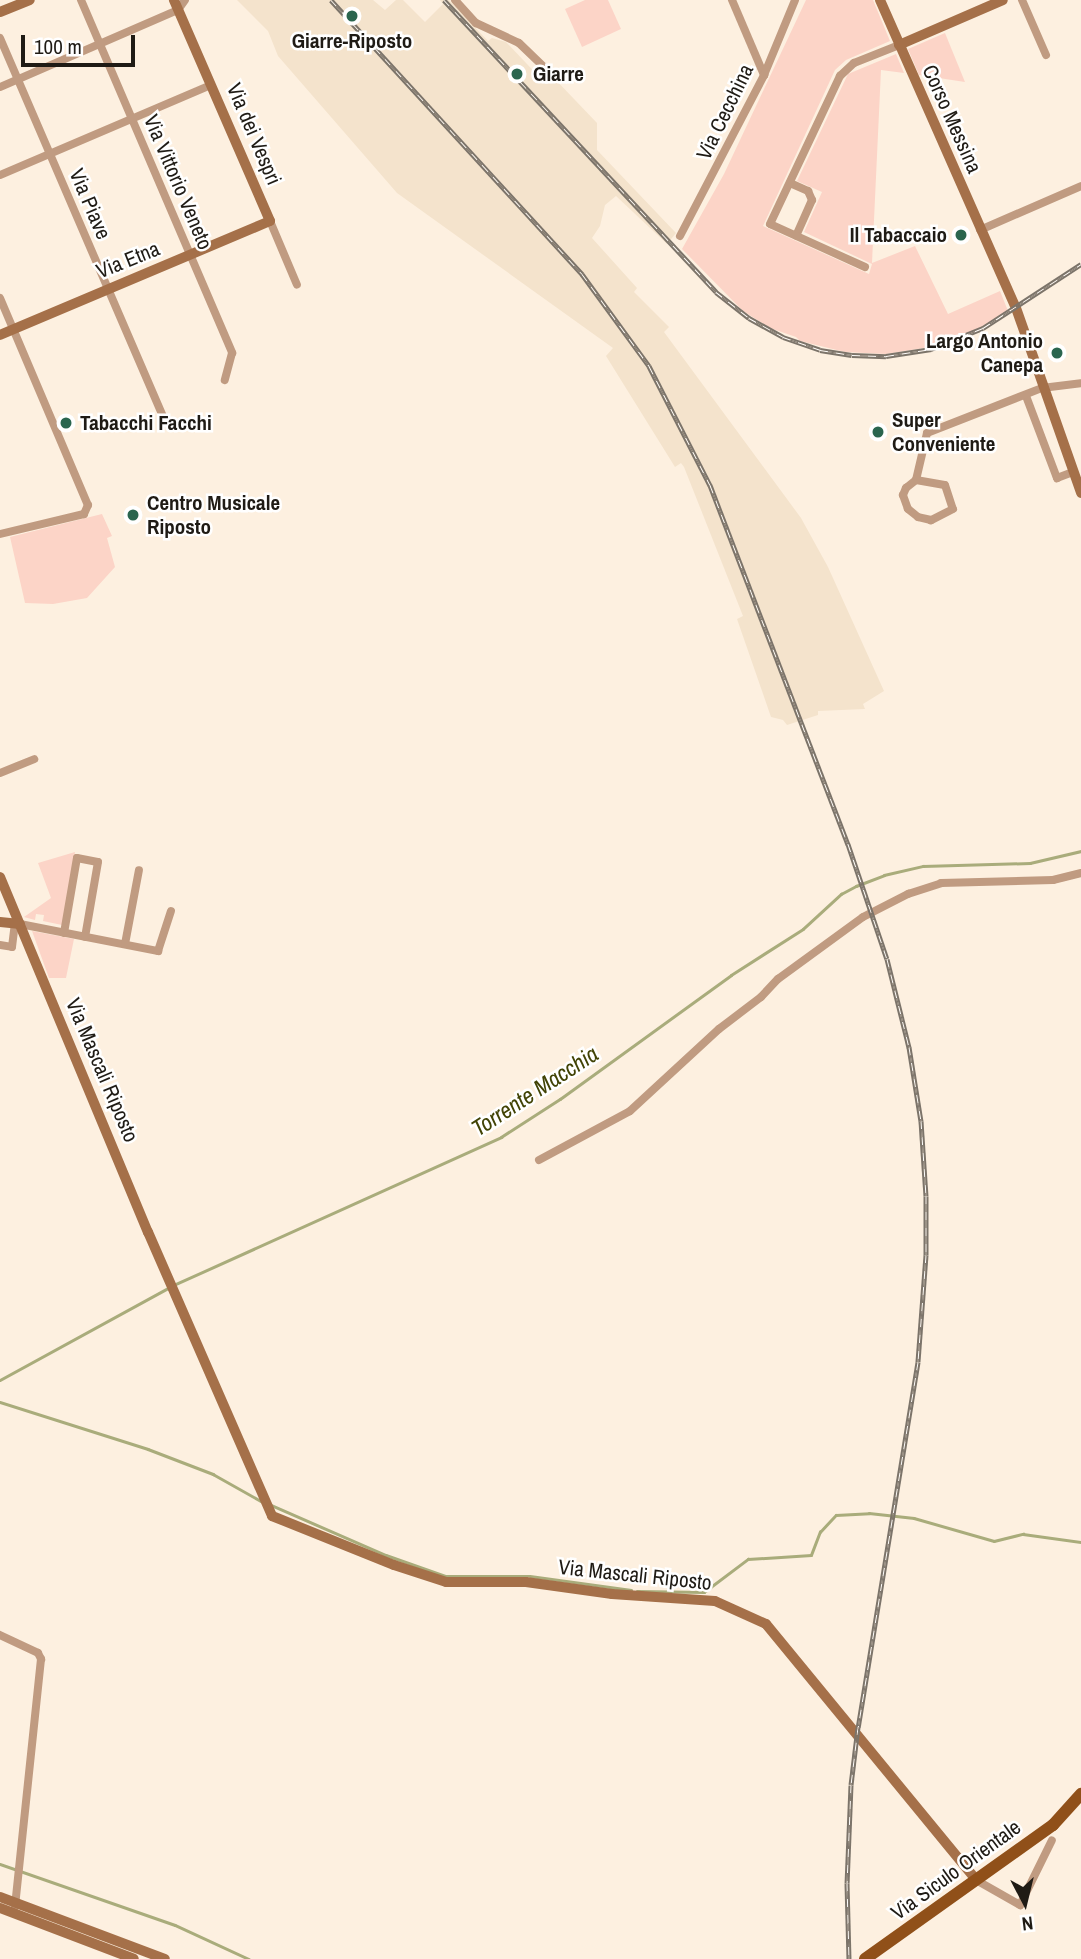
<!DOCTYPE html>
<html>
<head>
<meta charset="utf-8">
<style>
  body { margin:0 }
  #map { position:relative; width:1081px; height:1959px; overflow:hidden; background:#fdf0e0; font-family:"Archivo Narrow",sans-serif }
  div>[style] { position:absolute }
  .built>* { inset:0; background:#f4e3cc }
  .green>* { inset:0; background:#fcd4c7 }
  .stream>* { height:2.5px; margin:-1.25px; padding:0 1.25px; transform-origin:1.25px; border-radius:1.25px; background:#a9ac7b }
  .street>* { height:8px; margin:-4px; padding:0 4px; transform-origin:4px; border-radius:4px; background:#c09b81 }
  .secondary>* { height:10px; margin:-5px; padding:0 5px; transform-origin:5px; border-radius:5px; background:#a57049 }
  .primary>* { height:12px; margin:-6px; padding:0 6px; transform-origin:6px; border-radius:6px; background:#905019 }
  .rail>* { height:5px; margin-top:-2.5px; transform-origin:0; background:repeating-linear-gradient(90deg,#fff 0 8px,#7c746a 0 16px); box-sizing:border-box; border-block:2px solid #7c746a }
  .dots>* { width:19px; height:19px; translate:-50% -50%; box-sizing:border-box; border:4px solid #fff; border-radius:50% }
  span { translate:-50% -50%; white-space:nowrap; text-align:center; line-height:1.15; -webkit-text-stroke:5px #fff; paint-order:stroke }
  .poi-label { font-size:21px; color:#1f1b15; font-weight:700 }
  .left { translate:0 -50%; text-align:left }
  .right { translate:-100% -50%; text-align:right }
  .street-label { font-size:21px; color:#1f1b15 }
  .water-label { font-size:23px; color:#414305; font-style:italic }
  .north { position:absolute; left:990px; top:1868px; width:70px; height:70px; -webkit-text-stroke:5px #fff; paint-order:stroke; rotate:173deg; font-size:19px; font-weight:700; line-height:28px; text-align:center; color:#1f1b15 }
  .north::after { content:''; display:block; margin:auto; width:24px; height:32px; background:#1f1b15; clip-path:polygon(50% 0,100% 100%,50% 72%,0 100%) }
  .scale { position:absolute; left:21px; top:35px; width:114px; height:32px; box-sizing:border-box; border:4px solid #1f1b15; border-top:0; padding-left:9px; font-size:21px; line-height:24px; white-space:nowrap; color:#1f1b15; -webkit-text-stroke:5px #fff; paint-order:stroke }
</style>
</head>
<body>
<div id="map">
  <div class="built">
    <div style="clip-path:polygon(237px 0,373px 0,385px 10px,396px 0,403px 0,425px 22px,443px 4px,440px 0,449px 0,488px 41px,492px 38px,506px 42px,545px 83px,553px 77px,597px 123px,597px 150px,676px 233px,667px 244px,616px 196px,605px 205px,600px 226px,592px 238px,637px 288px,634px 292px,669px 327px,664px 332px,801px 518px,828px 567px,884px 691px,863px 704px,865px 709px,818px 711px,818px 715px,787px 725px,783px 720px,771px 717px,737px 619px,743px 616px,684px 467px,681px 463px,675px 467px,606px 356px,613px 348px,397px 193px,278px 56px,268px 31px)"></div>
  </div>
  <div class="green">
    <div style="clip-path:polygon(585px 0,608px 0,621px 29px,582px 47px,565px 9px)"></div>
    <div style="clip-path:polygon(806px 0,873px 0,890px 41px,846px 60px,835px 70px,763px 226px,869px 274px,872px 264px,804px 232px,822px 192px,797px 181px,848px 74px,896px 54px,904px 73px,881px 70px,872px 263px,915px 246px,948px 314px,1000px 291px,1008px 311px,972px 333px,936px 346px,886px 354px,845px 352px,800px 341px,796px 337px,770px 328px,743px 311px,682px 249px,724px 174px)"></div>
    <div style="clip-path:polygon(945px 33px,965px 82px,919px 75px,908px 49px)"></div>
    <div style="clip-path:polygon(102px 514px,112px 536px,107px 538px,115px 567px,87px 598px,53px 604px,25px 603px,10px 537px)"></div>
    <div style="clip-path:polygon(75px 852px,62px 925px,43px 921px,44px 915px,36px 914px,35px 920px,24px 917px,51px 898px,38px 863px)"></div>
    <div style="clip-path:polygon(32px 931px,74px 939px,66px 978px,49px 978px)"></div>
  </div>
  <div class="stream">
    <div style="left:176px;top:1284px;width:357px;rotate:-24.3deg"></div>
    <div style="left:501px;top:1137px;width:70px;rotate:-32.8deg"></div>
    <div style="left:560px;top:1099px;width:211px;rotate:-35.9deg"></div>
    <div style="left:731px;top:975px;width:85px;rotate:-32.6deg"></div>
    <div style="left:803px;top:929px;width:52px;rotate:-42.6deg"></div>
    <div style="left:841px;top:894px;width:17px;rotate:-28deg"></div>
    <div style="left:856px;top:886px;width:30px;rotate:-21deg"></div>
    <div style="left:884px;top:875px;width:40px;rotate:-13deg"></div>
    <div style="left:923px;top:866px;width:107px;rotate:-1.6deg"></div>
    <div style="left:1030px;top:863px;width:52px;rotate:-13.2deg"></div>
    <div style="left:0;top:1380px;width:194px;rotate:-28.7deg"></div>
    <div style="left:0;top:1402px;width:155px;rotate:17.6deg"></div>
    <div style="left:148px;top:1449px;width:70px;rotate:21deg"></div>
    <div style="left:213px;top:1474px;width:55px;rotate:29.4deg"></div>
    <div style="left:271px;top:1505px;width:125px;rotate:23.5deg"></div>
    <div style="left:386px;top:1555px;width:64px;rotate:19.3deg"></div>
    <div style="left:446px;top:1576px;width:84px"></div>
    <div style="left:530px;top:1576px;width:102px;rotate:7.9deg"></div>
    <div style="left:637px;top:1591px;width:67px;rotate:0.9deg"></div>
    <div style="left:704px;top:1592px;width:55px;rotate:-36.9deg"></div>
    <div style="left:748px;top:1559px;width:63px;rotate:-3.6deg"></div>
    <div style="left:811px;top:1555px;width:25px;rotate:-69deg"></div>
    <div style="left:820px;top:1532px;width:23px;rotate:-47deg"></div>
    <div style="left:836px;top:1515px;width:33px;rotate:-3deg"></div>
    <div style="left:869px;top:1513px;width:45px;rotate:6.3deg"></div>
    <div style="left:914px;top:1518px;width:83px;rotate:16deg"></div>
    <div style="left:994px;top:1541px;width:30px;rotate:-14deg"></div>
    <div style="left:1023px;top:1534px;width:59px;rotate:7.9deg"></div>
    <div style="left:0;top:1864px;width:185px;rotate:19.2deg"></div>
    <div style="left:175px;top:1925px;width:81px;rotate:24.7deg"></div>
  </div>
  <div class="street">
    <div style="left:81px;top:0;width:384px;rotate:66.8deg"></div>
    <div style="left:232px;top:353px;width:28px;rotate:105deg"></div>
    <div style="left:455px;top:0;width:31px;rotate:48deg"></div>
    <div style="left:476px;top:23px;width:47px;rotate:24.9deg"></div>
    <div style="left:519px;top:43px;width:37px;rotate:44deg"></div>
    <div style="left:732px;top:0;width:82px;rotate:66.9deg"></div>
    <div style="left:1022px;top:0;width:60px;rotate:66.4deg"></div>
    <div style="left:0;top:38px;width:418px;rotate:66.7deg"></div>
    <div style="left:0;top:87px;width:194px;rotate:-23.4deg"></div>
    <div style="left:178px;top:10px;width:12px;rotate:-55deg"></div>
    <div style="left:0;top:175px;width:229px;rotate:-23.1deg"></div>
    <div style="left:790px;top:183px;width:20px;rotate:24deg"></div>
    <div style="left:808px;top:191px;width:10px;rotate:66deg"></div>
    <div style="left:812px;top:200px;width:39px;rotate:114deg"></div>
    <div style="left:270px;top:221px;width:69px;rotate:67.1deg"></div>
    <div style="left:980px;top:230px;width:110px;rotate:-23.5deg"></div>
    <div style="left:680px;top:236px;width:182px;rotate:-62.4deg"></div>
    <div style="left:764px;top:75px;width:81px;rotate:-67.5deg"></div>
    <div style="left:865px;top:267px;width:104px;rotate:-155.6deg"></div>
    <div style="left:770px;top:224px;width:164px;rotate:-64.7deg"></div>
    <div style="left:840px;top:76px;width:19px;rotate:-43deg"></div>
    <div style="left:854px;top:63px;width:48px;rotate:-21.8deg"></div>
    <div style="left:0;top:298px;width:225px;rotate:67deg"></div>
    <div style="left:88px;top:505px;width:10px;rotate:114deg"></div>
    <div style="left:84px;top:514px;width:86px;rotate:166.6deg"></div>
    <div style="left:1026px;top:396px;width:88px;rotate:69.3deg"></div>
    <div style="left:1057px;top:478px;width:17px;rotate:-21deg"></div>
    <div style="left:916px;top:480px;width:48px;rotate:-76.8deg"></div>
    <div style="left:927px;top:433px;width:123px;rotate:-21.4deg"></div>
    <div style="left:1042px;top:388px;width:39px;rotate:-7deg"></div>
    <div style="left:916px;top:480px;width:29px;rotate:10deg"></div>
    <div style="left:945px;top:485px;width:25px;rotate:72deg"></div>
    <div style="left:953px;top:509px;width:25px;rotate:153deg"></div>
    <div style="left:931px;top:520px;width:13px;rotate:-167deg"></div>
    <div style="left:918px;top:517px;width:13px;rotate:-141deg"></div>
    <div style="left:908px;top:509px;width:15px;rotate:-110deg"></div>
    <div style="left:903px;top:495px;width:8px;rotate:-67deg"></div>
    <div style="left:906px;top:488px;width:13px;rotate:-39deg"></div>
    <div style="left:0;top:773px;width:37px;rotate:-22deg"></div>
    <div style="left:20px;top:924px;width:141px;rotate:11.1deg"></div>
    <div style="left:158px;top:951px;width:42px;rotate:-72deg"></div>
    <div style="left:64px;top:933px;width:76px;rotate:-80.2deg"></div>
    <div style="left:77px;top:858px;width:21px;rotate:11deg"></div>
    <div style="left:98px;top:862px;width:76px;rotate:99.8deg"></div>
    <div style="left:125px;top:944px;width:75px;rotate:-79.3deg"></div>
    <div style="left:0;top:945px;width:12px;rotate:9deg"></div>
    <div style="left:12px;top:947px;width:24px;rotate:-83deg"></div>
    <div style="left:539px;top:1160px;width:103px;rotate:-28.3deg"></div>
    <div style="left:630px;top:1111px;width:121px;rotate:-42.7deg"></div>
    <div style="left:719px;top:1029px;width:53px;rotate:-37.3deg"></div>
    <div style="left:761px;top:997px;width:25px;rotate:-47deg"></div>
    <div style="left:778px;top:979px;width:105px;rotate:-36.1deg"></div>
    <div style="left:863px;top:917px;width:51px;rotate:-27.1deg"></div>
    <div style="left:908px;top:894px;width:35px;rotate:-18deg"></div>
    <div style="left:941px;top:883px;width:112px;rotate:-1.5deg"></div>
    <div style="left:1053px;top:880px;width:29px;rotate:-14deg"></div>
    <div style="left:0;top:1635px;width:42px;rotate:25.3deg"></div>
    <div style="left:38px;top:1653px;width:7px;rotate:63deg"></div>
    <div style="left:41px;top:1659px;width:249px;rotate:96deg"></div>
    <div style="left:976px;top:1880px;width:51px;rotate:29.6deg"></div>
    <div style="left:1020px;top:1905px;width:72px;rotate:-63.8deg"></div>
  </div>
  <div class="secondary">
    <div style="left:880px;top:0;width:337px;rotate:66.2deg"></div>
    <div style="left:1016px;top:308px;width:196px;rotate:70.6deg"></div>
    <div style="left:0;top:12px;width:32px;rotate:-22deg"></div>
    <div style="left:899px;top:45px;width:113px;rotate:-23.4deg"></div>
    <div style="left:0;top:335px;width:293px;rotate:-22.9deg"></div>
    <div style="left:270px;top:221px;width:241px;rotate:-113.5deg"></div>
    <div style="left:0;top:877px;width:385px;rotate:67.4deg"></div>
    <div style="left:148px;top:1232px;width:310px;rotate:66.4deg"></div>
    <div style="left:272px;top:1516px;width:131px;rotate:21.9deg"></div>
    <div style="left:394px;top:1565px;width:55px;rotate:18.1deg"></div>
    <div style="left:446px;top:1582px;width:80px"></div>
    <div style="left:526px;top:1582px;width:87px;rotate:7.9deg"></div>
    <div style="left:612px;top:1594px;width:103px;rotate:3.9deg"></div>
    <div style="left:715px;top:1601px;width:56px;rotate:24.3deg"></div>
    <div style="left:766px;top:1624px;width:331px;rotate:50.6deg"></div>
    <div style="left:0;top:922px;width:20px;rotate:6deg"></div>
    <div style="left:0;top:1897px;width:176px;rotate:20.6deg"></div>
    <div style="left:0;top:1908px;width:143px;rotate:20.8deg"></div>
  </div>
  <div class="primary">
    <div style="left:865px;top:1959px;width:231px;rotate:-35.5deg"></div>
    <div style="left:1053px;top:1825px;width:42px;rotate:-47.9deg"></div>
  </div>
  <div class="rail">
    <div style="left:331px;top:0;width:372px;rotate:47.5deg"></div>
    <div style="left:582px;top:274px;width:114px;rotate:53.9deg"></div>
    <div style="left:649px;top:366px;width:134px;rotate:62.9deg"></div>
    <div style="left:710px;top:485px;width:385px;rotate:69deg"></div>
    <div style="left:848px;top:844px;width:121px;rotate:71.3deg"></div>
    <div style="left:887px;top:959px;width:91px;rotate:76deg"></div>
    <div style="left:909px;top:1047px;width:75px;rotate:80.8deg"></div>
    <div style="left:921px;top:1121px;width:75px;rotate:86.2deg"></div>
    <div style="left:926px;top:1196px;width:59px;rotate:90deg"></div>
    <div style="left:926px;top:1255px;width:107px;rotate:94.3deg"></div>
    <div style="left:918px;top:1362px;width:370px;rotate:99.3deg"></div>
    <div style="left:858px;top:1727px;width:58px;rotate:96.9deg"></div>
    <div style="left:851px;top:1785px;width:98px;rotate:92.3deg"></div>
    <div style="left:847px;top:1883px;width:76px;rotate:88.5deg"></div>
    <div style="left:444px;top:0;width:399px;rotate:47deg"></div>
    <div style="left:716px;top:292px;width:42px;rotate:38.2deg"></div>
    <div style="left:749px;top:318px;width:39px;rotate:29deg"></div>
    <div style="left:783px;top:337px;width:39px;rotate:19deg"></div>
    <div style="left:820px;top:350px;width:32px;rotate:9deg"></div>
    <div style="left:852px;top:355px;width:34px;rotate:2deg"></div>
    <div style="left:886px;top:356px;width:46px;rotate:-8.8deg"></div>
    <div style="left:931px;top:349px;width:56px;rotate:-22deg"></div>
    <div style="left:983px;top:328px;width:117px;rotate:-33.1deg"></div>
  </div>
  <div class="dots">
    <div style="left:352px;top:16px;background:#2a654e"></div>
    <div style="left:517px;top:74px;background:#2a654e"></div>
    <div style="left:961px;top:235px;background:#2a654e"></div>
    <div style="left:1057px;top:353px;background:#2a654e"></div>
    <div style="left:66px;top:423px;background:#2a654e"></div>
    <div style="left:878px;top:432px;background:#2a654e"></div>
    <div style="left:133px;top:515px;background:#2a654e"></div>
  </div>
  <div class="poi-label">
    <span style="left:352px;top:41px">Giarre-Riposto</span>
    <span class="left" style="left:533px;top:74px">Giarre</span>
    <span class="right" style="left:947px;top:235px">Il Tabaccaio</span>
    <span class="right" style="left:1043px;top:353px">Largo Antonio<br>Canepa</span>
    <span class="left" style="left:892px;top:432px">Super<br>Conveniente</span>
    <span class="left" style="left:80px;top:423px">Tabacchi Facchi</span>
    <span class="left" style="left:147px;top:515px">Centro Musicale<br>Riposto</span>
  </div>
  <div class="street-label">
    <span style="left:725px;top:112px;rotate:-64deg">Via Cecchina</span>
    <span style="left:952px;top:119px;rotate:66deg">Corso Messina</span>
    <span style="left:254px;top:134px;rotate:67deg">Via dei Vespri</span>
    <span style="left:178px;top:182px;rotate:67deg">Via Vittorio Veneto</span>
    <span style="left:90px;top:204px;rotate:67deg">Via Piave</span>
    <span style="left:128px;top:260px;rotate:-22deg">Via Etna</span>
    <span style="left:102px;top:1070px;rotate:67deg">Via Mascali Riposto</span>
    <span style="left:635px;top:1575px;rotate:6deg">Via Mascali Riposto</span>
    <span style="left:956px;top:1870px;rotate:-36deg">Via Siculo Orientale</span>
  </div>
  <div class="water-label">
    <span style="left:535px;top:1091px;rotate:-33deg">Torrente Macchia</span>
  </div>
  <div class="north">N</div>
  <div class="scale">100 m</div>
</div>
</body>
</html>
